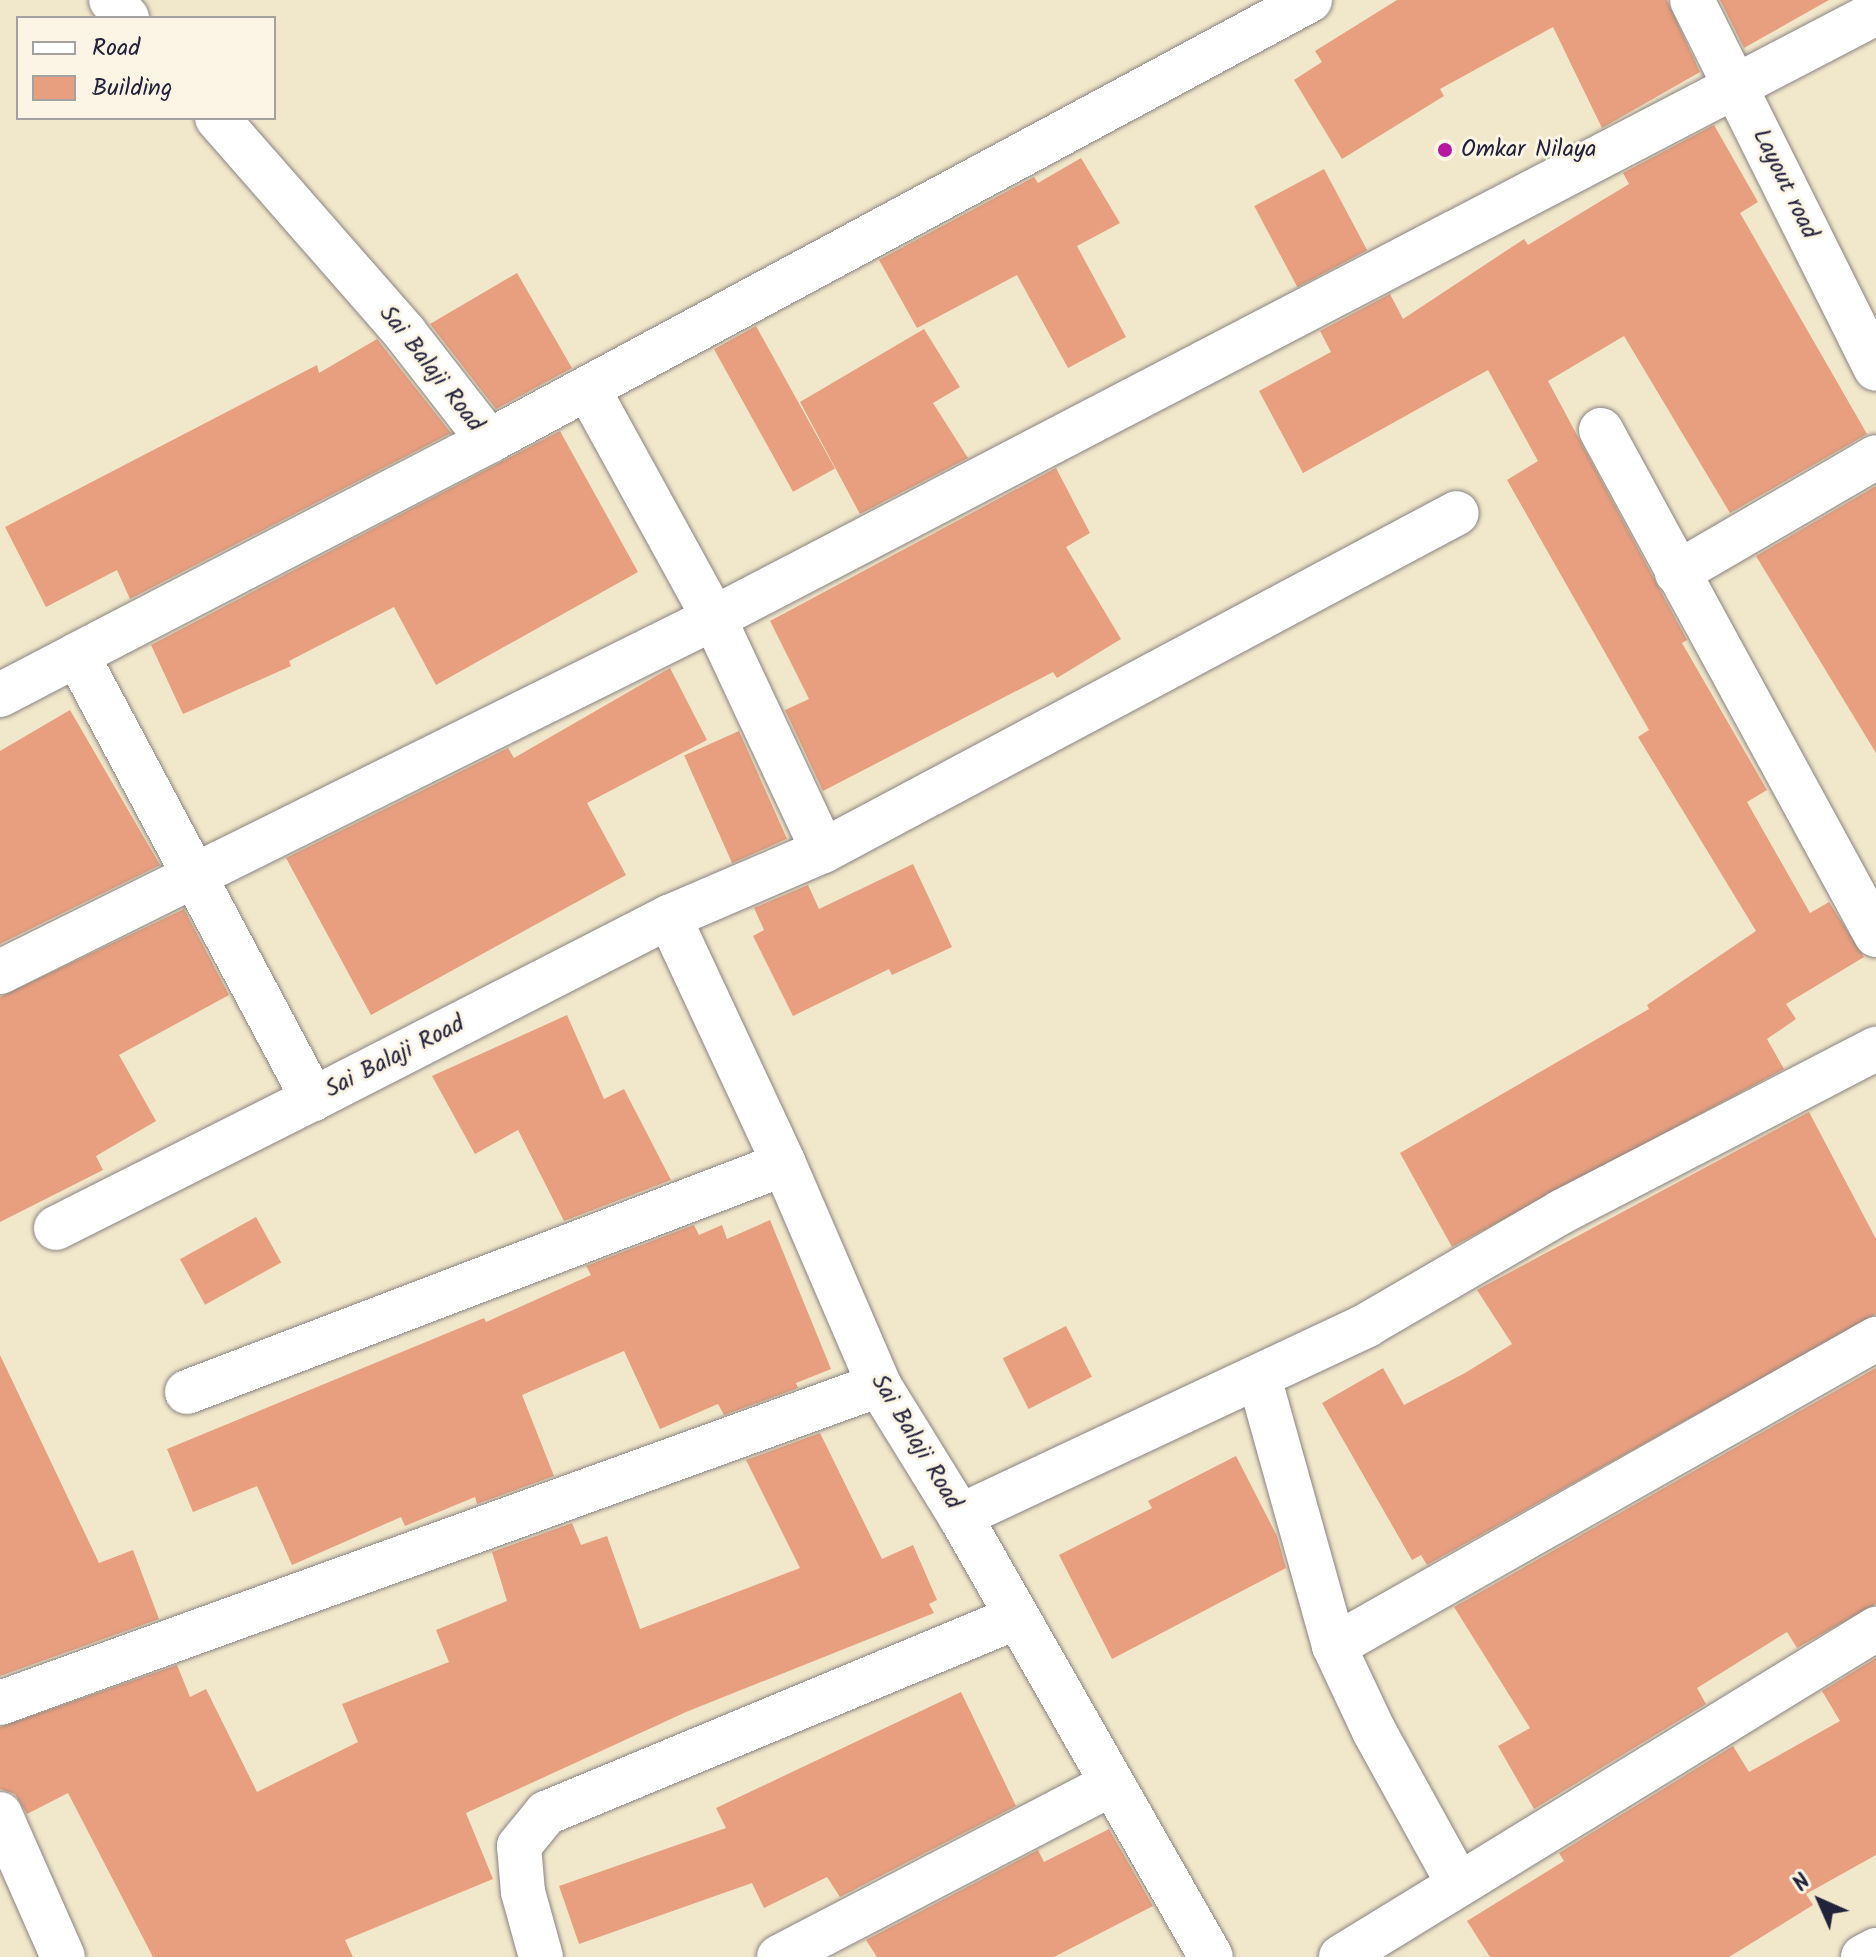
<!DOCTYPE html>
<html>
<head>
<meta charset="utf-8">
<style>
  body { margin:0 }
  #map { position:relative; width:1876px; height:1957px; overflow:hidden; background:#f1e7ca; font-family:Kalam,sans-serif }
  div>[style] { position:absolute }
  .building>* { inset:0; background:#e89f7f; transform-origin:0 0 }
  .roads { filter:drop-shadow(0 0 2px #8a8482) drop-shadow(0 0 2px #8a8482) }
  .minor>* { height:44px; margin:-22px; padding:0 22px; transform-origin:22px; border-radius:22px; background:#fff }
  .dots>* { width:22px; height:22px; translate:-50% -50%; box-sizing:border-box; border:4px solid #fcf5e5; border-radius:50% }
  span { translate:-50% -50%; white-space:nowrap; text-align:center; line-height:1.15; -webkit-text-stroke:6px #fcf5e5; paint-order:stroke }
  .poi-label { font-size:24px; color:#22223b }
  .left { translate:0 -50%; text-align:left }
  .street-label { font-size:24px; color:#22223b }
  .legend { position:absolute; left:16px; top:16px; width:260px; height:104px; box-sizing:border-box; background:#fcf5e5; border:2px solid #a5a1a1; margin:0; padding:10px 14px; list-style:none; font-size:24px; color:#22223b }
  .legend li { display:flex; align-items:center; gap:16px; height:40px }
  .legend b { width:40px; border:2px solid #a5a1a1 }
  .north { position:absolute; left:1780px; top:1861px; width:80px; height:80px; -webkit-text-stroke:6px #fcf5e5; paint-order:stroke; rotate:315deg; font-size:22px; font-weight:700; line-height:32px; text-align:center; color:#22223b }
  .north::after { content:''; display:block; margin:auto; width:28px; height:36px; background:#22223b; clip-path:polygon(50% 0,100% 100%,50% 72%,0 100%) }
</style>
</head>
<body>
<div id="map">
  <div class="building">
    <div style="clip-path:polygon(1397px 0,1667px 0,1700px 72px,1602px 128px,1553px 27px,1440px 89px,1444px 96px,1342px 159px,1294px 80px,1322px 62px,1315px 51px)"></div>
    <div style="clip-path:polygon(1720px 0,1829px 0,1744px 48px)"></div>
    <div style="clip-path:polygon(1714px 125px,1758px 202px,1740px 213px,1867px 434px,1730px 513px,1624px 336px,1548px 381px,1687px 640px,1682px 643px,1767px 790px,1747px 802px,1810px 913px,1829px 902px,1864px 957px,1786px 1004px,1796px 1019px,1767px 1039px,1784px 1069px,1452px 1247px,1400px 1153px,1649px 1009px,1647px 1005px,1756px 931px,1638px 737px,1649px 730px,1507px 480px,1538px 461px,1488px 370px,1303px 473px,1259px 391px,1331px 352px,1320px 331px,1390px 294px,1403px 319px,1524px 239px,1528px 245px,1629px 184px,1623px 173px)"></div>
    <div style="clip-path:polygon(1081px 158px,1120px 223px,1077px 246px,1126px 337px,1068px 368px,1017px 275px,917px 328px,879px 260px,1034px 177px,1038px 183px)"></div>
    <div style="left:1324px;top:169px;width:92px;height:79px;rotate:62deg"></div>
    <div style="clip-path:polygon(517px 273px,572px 368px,496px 409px,430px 324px)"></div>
    <div style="left:756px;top:326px;width:163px;height:48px;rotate:61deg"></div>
    <div style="clip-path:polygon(924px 329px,960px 387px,933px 403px,968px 458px,860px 514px,800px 402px)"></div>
    <div style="clip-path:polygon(377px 339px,451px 433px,130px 599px,117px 570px,46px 607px,5px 527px,317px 365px,319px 373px)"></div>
    <div style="clip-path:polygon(560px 431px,638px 572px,436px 685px,394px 607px,289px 661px,291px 666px,183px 714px,151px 645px)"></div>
    <div style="clip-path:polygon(1056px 468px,1090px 533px,1066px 547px,1121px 639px,1057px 678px,1053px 672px,823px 791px,785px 710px,809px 699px,770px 621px)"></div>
    <div style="clip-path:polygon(1876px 486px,1876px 753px,1756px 556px)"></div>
    <div style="clip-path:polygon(670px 668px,707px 740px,587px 803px,626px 875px,371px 1015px,286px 858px,508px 748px,514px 758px)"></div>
    <div style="clip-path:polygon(70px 710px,160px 865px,0 944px,0 751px)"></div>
    <div style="left:739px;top:731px;width:118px;height:60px;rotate:66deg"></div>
    <div style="clip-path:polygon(913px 864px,952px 947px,892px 975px,889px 969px,793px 1016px,753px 936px,764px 930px,754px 908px,808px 885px,819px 909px)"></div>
    <div style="clip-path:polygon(184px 909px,229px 995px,119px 1055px,156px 1121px,96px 1156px,103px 1170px,0 1222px,0 997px)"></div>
    <div style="clip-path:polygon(567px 1015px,604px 1099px,624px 1089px,671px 1180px,564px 1221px,518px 1130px,475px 1154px,432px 1076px)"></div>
    <div style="clip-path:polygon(1809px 1112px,1876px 1239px,1876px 1314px,1427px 1565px,1421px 1555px,1412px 1560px,1322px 1403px,1383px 1368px,1404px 1405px,1465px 1373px,1512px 1344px,1477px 1290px)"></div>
    <div style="left:256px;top:1217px;width:52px;height:87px;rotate:61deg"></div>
    <div style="clip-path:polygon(770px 1220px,831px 1369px,796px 1383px,798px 1388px,724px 1415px,718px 1404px,660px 1429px,624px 1351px,522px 1395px,554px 1476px,477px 1504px,475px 1497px,405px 1526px,401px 1517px,292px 1565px,257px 1486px,193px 1512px,167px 1449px,484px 1318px,486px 1322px,591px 1275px,586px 1266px,694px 1225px,699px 1235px,722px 1225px,727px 1239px)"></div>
    <div style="left:1066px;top:1326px;width:57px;height:71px;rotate:63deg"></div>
    <div style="clip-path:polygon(0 1355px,99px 1563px,133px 1550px,159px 1619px,0 1676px)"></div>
    <div style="clip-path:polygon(1876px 1368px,1876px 1604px,1797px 1648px,1787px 1632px,1697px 1688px,1706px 1704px,1534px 1809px,1498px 1746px,1530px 1728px,1454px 1607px)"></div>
    <div style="clip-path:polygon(820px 1433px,882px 1559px,913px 1545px,937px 1600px,929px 1604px,934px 1613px,686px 1712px,466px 1813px,493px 1879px,345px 1940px,353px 1957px,153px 1957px,68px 1793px,27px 1814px,15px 1794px,0 1789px,0 1727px,177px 1665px,190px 1697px,206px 1689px,257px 1792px,358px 1742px,342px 1704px,449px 1662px,436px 1630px,507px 1601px,492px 1552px,572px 1523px,581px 1545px,607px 1536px,640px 1629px,800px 1568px,746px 1460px)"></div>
    <div style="clip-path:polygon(1236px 1456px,1277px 1536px,1286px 1568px,1112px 1659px,1059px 1555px,1152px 1508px,1148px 1501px)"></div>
    <div style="clip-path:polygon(1876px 1658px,1876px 1855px,1806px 1894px,1813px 1905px,1729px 1957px,1490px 1957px,1467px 1921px,1564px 1861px,1559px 1853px,1733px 1746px,1749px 1772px,1840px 1721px,1822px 1691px)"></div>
    <div style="clip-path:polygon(961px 1692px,1016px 1806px,840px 1897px,827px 1877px,764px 1908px,752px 1883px,579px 1944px,559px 1886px,726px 1828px,716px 1808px)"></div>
    <div style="clip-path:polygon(1109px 1829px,1153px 1906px,1054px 1957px,877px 1957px,866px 1940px,1038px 1850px,1044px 1862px)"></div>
  </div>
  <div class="roads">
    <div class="minor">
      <div style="left:111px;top:0;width:24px;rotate:48deg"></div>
      <div style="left:1692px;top:0;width:412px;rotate:63.5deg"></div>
      <div style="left:217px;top:118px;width:286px;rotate:48.8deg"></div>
      <div style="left:405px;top:333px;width:137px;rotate:52.1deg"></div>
      <div style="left:489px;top:441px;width:464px;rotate:152.6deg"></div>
      <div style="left:77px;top:655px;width:503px;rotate:62.01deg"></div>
      <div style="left:313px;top:1099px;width:400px;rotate:-27.1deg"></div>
      <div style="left:669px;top:917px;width:272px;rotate:65deg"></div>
      <div style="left:784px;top:1164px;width:241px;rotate:66.7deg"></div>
      <div style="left:879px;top:1385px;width:154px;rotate:58.3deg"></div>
      <div style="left:960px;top:1516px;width:507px;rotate:60.35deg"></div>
      <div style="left:588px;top:389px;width:261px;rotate:61.2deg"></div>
      <div style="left:714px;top:618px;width:257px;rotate:64.9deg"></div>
      <div style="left:1601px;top:430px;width:575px;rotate:61.43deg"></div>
      <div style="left:489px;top:441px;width:932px;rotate:-28.24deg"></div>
      <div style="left:1677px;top:573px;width:230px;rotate:-30.2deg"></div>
      <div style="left:0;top:695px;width:87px;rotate:-27.5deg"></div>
      <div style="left:669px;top:917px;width:168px;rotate:-23.2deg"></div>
      <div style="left:823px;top:851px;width:718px;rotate:-28.06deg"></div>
      <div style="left:0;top:972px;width:797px;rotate:-26.37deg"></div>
      <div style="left:714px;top:618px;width:1310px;rotate:-27.5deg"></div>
      <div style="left:56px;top:1228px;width:288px;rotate:-26.7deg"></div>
      <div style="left:1259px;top:1377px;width:279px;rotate:74.4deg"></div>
      <div style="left:1334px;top:1646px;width:94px;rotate:64.8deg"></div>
      <div style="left:1374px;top:1731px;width:174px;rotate:61.1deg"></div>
      <div style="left:187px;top:1392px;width:639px;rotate:-20.9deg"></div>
      <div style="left:960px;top:1516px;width:450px;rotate:-25.1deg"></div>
      <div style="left:1367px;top:1325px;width:225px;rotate:-30.2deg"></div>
      <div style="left:1561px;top:1212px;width:355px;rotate:-27.4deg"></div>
      <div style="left:1334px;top:1646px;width:623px;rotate:-29.53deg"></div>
      <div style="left:0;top:1703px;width:935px;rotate:-19.89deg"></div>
      <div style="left:0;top:1814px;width:156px;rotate:66.2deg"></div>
      <div style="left:541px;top:1957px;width:67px;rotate:-105.5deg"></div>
      <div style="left:523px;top:1892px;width:46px;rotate:-95deg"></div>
      <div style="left:519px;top:1846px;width:43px;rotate:-50.7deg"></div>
      <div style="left:546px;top:1813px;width:508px;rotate:-22.58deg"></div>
      <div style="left:779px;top:1957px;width:375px;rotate:-27.5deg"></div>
      <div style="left:1341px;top:1957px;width:628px;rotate:-31.51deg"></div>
      <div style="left:1863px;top:1957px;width:15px;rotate:-28deg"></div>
    </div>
  </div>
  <div class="dots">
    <div style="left:1445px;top:150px;background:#b5179e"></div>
  </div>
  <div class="poi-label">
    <span class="left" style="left:1461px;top:150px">Omkar Nilaya</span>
  </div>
  <div class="street-label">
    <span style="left:1785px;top:184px;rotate:64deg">Layout road</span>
    <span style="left:431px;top:369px;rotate:52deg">Sai Balaji Road</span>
    <span style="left:395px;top:1057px;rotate:-27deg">Sai Balaji Road</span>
    <span style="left:916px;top:1442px;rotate:59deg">Sai Balaji Road</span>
  </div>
  <ul class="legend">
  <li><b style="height:10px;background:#fff"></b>Road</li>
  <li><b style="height:22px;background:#e89f7f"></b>Building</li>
  </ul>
  <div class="north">N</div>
</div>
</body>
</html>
